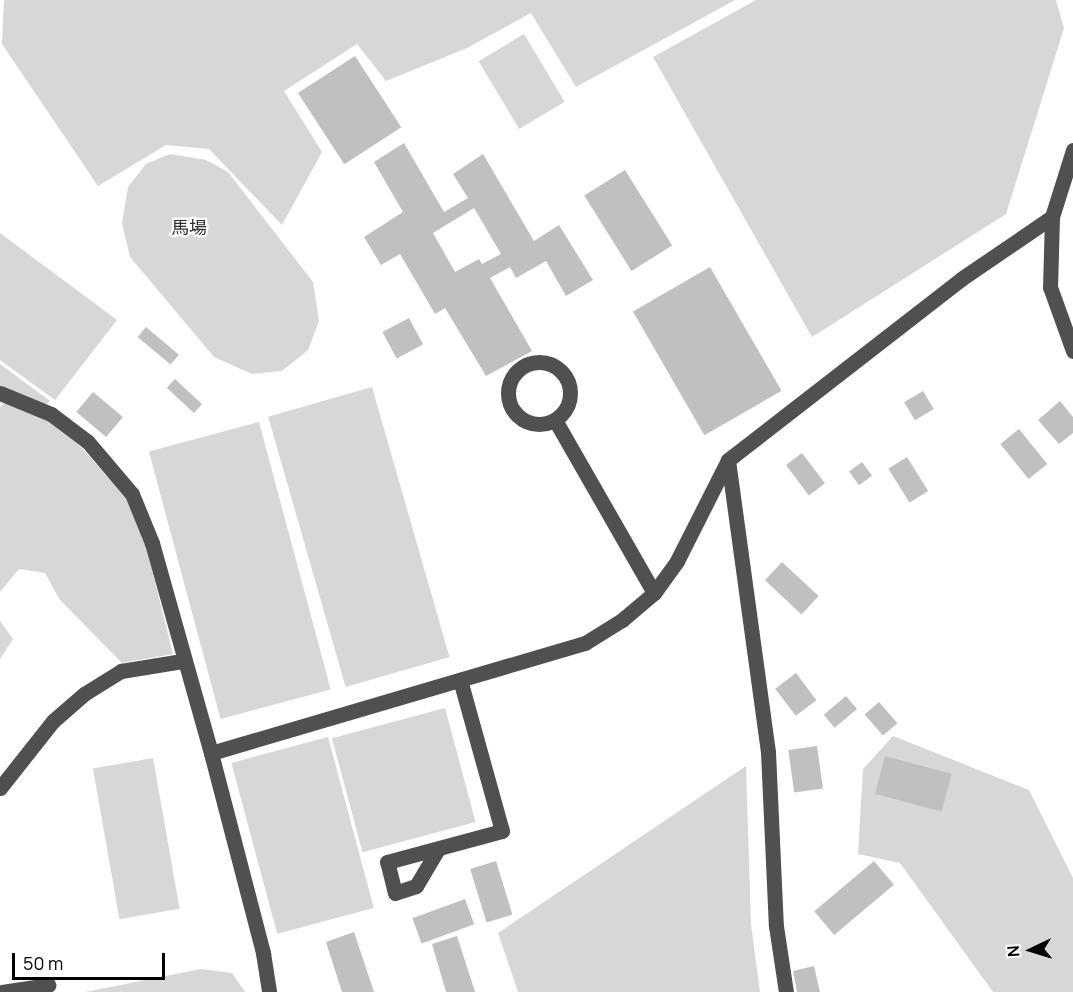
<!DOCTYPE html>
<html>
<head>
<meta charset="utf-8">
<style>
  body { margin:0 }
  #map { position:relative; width:1073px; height:992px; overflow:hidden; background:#fff; font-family:Manrope,"Noto Sans JP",sans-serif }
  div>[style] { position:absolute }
  .green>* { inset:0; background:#d7d7d7; transform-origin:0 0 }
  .building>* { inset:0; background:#c0c0c0; transform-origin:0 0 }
  .minor>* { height:15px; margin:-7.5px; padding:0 7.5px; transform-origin:7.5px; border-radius:7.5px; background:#505050 }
  .minor>.ring { margin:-7.5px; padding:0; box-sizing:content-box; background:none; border:15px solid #505050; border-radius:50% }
  span { translate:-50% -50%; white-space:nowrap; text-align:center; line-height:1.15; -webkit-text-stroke:4.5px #fff; paint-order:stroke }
  .park-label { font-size:18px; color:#2e2e2e }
  .north { position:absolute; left:1001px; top:920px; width:60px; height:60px; -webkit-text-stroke:4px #fff; paint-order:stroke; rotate:266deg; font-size:16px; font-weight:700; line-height:24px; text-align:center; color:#000 }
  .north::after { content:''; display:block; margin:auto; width:21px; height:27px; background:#000; clip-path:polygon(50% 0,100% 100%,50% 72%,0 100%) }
  .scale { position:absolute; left:12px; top:953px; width:153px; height:27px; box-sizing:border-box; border:3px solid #000; border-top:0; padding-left:8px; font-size:18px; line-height:21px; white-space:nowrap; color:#000; -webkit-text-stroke:4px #fff; paint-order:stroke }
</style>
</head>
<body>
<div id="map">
  <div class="green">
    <div style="clip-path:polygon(4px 0,735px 0,576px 87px,531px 13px,467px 48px,386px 81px,357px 44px,284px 91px,322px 152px,282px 225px,209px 149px,166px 145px,98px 186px,2px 44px)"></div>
    <div style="clip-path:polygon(756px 0,1056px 0,1064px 28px,1006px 214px,812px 337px,653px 57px)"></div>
    <div style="left:524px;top:34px;width:79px;height:53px;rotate:59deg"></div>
    <div style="clip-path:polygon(170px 154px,206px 160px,228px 172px,313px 282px,319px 321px,308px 350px,282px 371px,252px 374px,214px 357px,130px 257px,122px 223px,128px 187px,146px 164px)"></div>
    <div style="clip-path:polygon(0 233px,117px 320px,55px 400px,0 360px)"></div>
    <div style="clip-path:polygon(0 364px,50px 401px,46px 405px,0 386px)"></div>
    <div style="left:372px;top:387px;width:281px;height:108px;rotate:74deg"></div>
    <div style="clip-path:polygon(5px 403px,47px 420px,82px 448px,125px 496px,146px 545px,173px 654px,122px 663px,60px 600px,45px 573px,19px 569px,0 592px,0 407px)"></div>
    <div style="left:259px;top:422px;width:277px;height:114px;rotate:75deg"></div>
    <div style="clip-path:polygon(0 621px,13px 639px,0 659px)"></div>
    <div style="left:445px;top:708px;width:118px;height:117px;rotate:75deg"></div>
    <div style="clip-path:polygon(893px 736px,1029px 790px,1073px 878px,1073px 992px,993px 992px,900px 863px,858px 854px,863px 769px)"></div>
    <div style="left:328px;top:737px;width:177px;height:100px;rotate:75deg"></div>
    <div style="left:153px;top:758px;width:153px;height:61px;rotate:80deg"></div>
    <div style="clip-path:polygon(746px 766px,751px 924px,760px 992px,518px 992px,498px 933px)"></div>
    <div style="clip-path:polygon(201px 969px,232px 973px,245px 992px,85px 992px)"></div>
  </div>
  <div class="building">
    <div style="left:355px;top:56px;width:85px;height:68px;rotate:57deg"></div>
    <div style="clip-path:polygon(evenodd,404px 143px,444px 212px,468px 198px,453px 174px,483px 154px,534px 241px,559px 225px,593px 280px,566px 296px,546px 261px,516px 278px,510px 267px,490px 278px,532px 351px,486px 376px,445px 308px,435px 314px,400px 254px,381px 265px,364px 237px,403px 212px,374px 162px,404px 143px,474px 208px,501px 254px,482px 264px,479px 259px,455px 272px,433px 233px,474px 208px)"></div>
    <div style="left:625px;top:170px;width:89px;height:48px;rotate:58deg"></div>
    <div style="left:710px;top:267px;width:143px;height:89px;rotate:60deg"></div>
    <div style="left:409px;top:318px;width:30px;height:30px;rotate:62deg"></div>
    <div style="left:146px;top:327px;width:43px;height:13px;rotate:40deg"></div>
    <div style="left:175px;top:379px;width:37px;height:12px;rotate:43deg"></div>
    <div style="left:923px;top:391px;width:21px;height:22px;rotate:59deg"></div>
    <div style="left:93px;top:392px;width:39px;height:26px;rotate:40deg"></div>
    <div style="clip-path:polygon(1060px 401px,1073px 417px,1073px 433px,1059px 444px,1038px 420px)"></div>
    <div style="left:1019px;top:429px;width:45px;height:24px;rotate:51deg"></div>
    <div style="left:802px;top:453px;width:38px;height:20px;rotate:53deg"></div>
    <div style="left:907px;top:457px;width:40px;height:22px;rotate:58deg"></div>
    <div style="left:862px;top:462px;width:17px;height:16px;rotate:54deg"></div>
    <div style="left:782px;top:562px;width:50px;height:25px;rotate:43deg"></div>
    <div style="left:796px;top:673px;width:34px;height:26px;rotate:53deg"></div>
    <div style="left:846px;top:696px;width:17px;height:29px;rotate:50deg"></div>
    <div style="left:879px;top:702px;width:28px;height:19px;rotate:49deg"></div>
    <div style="left:817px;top:746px;width:43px;height:29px;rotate:82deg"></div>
    <div style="left:885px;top:756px;width:69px;height:39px;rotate:15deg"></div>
    <div style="left:496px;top:861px;width:56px;height:27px;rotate:73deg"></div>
    <div style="left:874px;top:861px;width:31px;height:78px;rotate:50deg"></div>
    <div style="left:465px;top:899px;width:27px;height:56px;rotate:70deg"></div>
    <div style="clip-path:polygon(354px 932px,374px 992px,342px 992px,326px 942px)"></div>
    <div style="clip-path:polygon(457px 936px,475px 992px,446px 992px,432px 944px)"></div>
    <div style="clip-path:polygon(814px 966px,820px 992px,797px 992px,793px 971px)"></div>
  </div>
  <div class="minor">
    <div style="left:1073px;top:150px;width:70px;rotate:107.4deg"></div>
    <div style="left:1052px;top:217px;width:70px;rotate:91.6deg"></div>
    <div style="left:1050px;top:287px;width:68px;rotate:70.2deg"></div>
    <div class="ring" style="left:508px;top:362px;width:47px;height:47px"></div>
    <div style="left:0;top:393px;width:55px;rotate:22.4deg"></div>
    <div style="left:51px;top:414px;width:46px;rotate:37.1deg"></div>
    <div style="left:88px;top:442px;width:68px;rotate:49.8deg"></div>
    <div style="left:132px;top:494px;width:53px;rotate:67.8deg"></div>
    <div style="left:152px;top:543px;width:218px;rotate:74.3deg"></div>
    <div style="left:211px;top:753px;width:207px;rotate:75.4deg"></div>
    <div style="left:263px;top:953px;width:39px;rotate:81deg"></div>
    <div style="left:555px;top:420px;width:199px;rotate:60.2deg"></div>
    <div style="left:728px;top:460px;width:295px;rotate:82.2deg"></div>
    <div style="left:768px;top:752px;width:174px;rotate:87.4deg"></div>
    <div style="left:776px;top:926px;width:67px;rotate:81.4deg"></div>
    <div style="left:211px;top:753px;width:390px;rotate:-16.4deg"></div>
    <div style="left:585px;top:643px;width:44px;rotate:-31.9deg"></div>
    <div style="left:622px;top:620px;width:42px;rotate:-40.2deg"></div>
    <div style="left:654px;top:593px;width:39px;rotate:-54deg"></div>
    <div style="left:677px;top:561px;width:113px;rotate:-63.2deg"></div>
    <div style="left:728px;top:460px;width:295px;rotate:-37.8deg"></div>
    <div style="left:961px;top:279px;width:110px;rotate:-34.3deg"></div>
    <div style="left:0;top:788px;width:85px;rotate:-51.7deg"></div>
    <div style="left:53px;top:721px;width:41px;rotate:-41.1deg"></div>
    <div style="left:84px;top:694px;width:44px;rotate:-31.9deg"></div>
    <div style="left:121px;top:671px;width:62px;rotate:-9.3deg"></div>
    <div style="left:438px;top:849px;width:43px;rotate:120.7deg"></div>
    <div style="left:416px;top:886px;width:22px;rotate:162deg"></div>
    <div style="left:395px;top:893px;width:32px;rotate:-104deg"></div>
    <div style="left:387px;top:862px;width:119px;rotate:-15.1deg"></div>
    <div style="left:502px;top:831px;width:157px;rotate:-105.5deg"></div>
    <div style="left:2px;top:992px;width:47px;rotate:-8.7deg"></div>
  </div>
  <div class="park-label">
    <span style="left:189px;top:227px">馬場</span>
  </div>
  <div class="north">N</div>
  <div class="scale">50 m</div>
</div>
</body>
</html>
